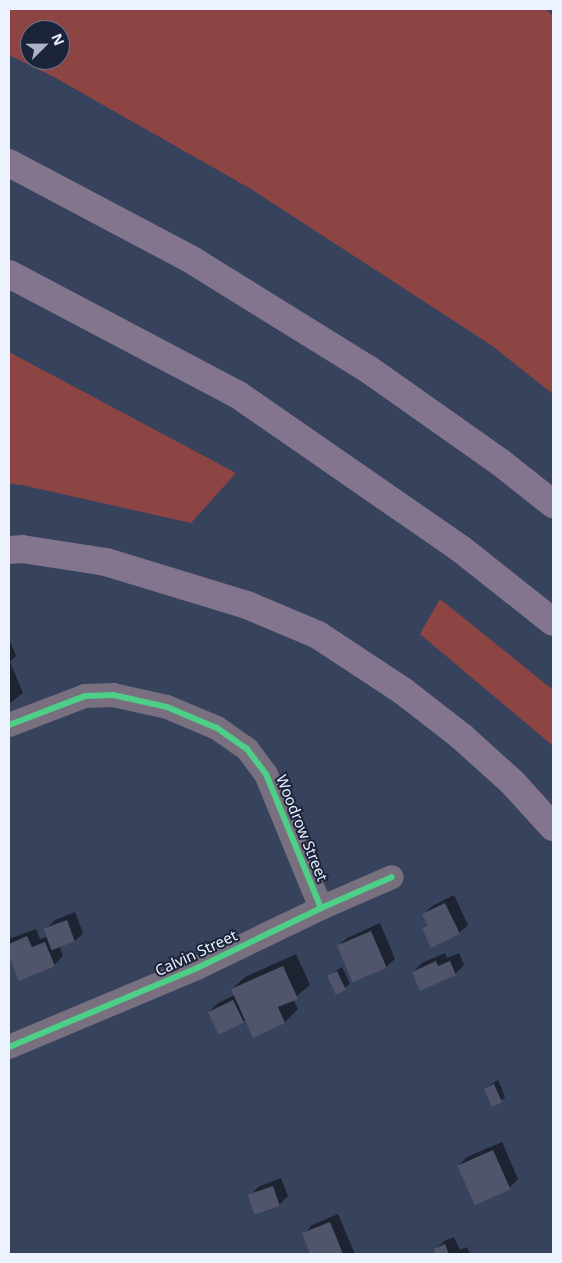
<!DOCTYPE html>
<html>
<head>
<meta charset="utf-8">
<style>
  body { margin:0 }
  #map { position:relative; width:562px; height:1263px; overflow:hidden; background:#37425d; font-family:"Noto Sans",sans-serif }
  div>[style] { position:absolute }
  .green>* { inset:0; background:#8d4543 }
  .shadow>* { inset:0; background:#0007 }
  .building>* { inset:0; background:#50556b; transform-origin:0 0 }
  .minor>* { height:24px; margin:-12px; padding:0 12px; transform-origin:12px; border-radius:12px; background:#786f7f }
  .motorway>* { height:28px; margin:-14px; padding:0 14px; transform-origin:14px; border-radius:14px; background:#82758d }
  .cycleway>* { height:6px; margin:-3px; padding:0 3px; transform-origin:3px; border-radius:3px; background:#4dcf88 }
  span { translate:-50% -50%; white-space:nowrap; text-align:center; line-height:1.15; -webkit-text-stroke:4px #1b243a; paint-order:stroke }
  .street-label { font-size:15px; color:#edf2ff }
  .frame { position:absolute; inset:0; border:10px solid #edf2ff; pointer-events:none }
  .north { position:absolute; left:20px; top:20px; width:50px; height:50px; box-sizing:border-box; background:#1b243a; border:1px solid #6f7689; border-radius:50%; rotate:67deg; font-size:14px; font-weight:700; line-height:20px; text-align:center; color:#edf2ff }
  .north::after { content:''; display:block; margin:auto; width:18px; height:22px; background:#adb4c6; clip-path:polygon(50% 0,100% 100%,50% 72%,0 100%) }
</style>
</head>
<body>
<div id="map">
  <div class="green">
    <div style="clip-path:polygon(evenodd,9px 9px,546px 9px,553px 16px,553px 394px,491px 345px,251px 189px,54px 77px,9px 55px,9px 9px,30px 30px,60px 30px,60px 60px,30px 60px,30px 30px)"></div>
    <div style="clip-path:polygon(9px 352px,236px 473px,191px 523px,22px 485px,9px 484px)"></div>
    <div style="clip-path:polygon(440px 599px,553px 690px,553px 746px,420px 634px)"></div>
  </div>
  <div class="shadow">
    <div style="clip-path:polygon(9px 639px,16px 656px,10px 662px,23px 693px,9px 704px)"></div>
    <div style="clip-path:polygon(454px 895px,468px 925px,459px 933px,423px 928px,428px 923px,424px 914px,432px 906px)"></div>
    <div style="clip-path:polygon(75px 912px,83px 933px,75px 941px,60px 947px,63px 956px,54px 965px,9px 959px,9px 939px,36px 929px,40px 939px,49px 936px,46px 929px,55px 920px)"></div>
    <div style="clip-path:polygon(380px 923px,395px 959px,386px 967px,338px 946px,347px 938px)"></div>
    <div style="clip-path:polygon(445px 953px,447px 958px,459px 953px,464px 965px,455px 974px,413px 972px,422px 963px)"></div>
    <div style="clip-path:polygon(296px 954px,310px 985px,293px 999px,298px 1009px,285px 1022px,253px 1036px,246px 1020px,243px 1022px,209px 1012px,218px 1003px,235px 995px,232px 989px,245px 977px)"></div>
    <div style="clip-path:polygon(342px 967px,350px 984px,337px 992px,329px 975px)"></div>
    <div style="clip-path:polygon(498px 1080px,505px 1097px,501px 1101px,485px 1088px)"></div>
    <div style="clip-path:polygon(502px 1142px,518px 1179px,509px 1188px,458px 1166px,467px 1157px)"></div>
    <div style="clip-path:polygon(281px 1178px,288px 1196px,279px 1205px,250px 1196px,258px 1187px)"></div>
    <div style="clip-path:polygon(338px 1214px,355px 1254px,312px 1254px,304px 1234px,312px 1225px)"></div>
    <div style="clip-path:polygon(454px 1237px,460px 1250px,467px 1247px,470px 1254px,437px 1254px,435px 1250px,444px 1241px)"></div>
  </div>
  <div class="building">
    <div style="clip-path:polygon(445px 903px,460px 934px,431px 948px,422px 928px,427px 925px,422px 914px)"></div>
    <div style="left:67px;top:920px;width:23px;height:25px;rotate:70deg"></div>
    <div style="left:371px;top:931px;width:40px;height:37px;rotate:67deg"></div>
    <div style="clip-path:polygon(27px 936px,32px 947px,45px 942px,55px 966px,19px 981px,10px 959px,9px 960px,9px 944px)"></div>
    <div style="clip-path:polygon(436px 961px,438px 966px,450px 961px,456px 975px,420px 991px,412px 972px)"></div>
    <div style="clip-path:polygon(283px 966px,298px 999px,278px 1007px,285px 1023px,253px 1038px,231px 989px)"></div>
    <div style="left:337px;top:971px;width:21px;height:11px;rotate:65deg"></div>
    <div style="left:233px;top:1000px;width:25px;height:28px;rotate:64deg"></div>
    <div style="left:494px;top:1084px;width:20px;height:11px;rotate:66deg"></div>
    <div style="left:493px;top:1150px;width:43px;height:39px;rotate:66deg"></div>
    <div style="left:273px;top:1186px;width:21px;height:27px;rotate:71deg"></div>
    <div style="clip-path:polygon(330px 1222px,343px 1254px,310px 1254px,302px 1233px)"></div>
    <div style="clip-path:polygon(445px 1244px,449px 1254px,435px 1254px,434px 1249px)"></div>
  </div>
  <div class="minor">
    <div style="left:9px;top:725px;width:81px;rotate:-20.9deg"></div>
    <div style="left:85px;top:696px;width:28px;rotate:-2deg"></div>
    <div style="left:113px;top:695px;width:55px;rotate:12.5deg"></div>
    <div style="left:167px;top:707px;width:54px;rotate:22.8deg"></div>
    <div style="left:217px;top:728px;width:37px;rotate:35deg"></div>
    <div style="left:247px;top:749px;width:31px;rotate:53deg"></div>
    <div style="left:266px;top:774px;width:145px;rotate:67.7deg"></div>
    <div style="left:9px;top:1047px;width:204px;rotate:-22.8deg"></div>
    <div style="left:197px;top:968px;width:138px;rotate:-25.8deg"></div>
    <div style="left:321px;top:908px;width:77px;rotate:-23.6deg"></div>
  </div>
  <div class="motorway">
    <div style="left:9px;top:163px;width:207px;rotate:27.9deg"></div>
    <div style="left:192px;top:260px;width:207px;rotate:31.8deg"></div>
    <div style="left:368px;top:369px;width:161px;rotate:35.2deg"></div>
    <div style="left:500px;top:462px;width:68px;rotate:38.4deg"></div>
    <div style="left:9px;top:274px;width:258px;rotate:27.8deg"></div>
    <div style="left:237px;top:394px;width:272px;rotate:34.7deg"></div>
    <div style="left:461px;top:549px;width:117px;rotate:38.4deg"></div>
    <div style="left:9px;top:550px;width:13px;rotate:-4deg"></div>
    <div style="left:22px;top:549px;width:85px;rotate:8.8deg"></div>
    <div style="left:106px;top:562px;width:147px;rotate:17deg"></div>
    <div style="left:247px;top:605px;width:77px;rotate:22.9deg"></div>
    <div style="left:318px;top:635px;width:102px;rotate:33.4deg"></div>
    <div style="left:403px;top:691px;width:75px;rotate:37.9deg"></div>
    <div style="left:462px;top:737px;width:67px;rotate:42deg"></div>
    <div style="left:512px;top:782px;width:61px;rotate:47.7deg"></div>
  </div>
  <div class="cycleway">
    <div style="left:9px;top:725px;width:81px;rotate:-20.9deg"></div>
    <div style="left:85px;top:696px;width:28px;rotate:-2deg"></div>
    <div style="left:113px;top:695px;width:55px;rotate:12.5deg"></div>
    <div style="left:167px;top:707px;width:54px;rotate:22.8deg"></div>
    <div style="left:217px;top:728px;width:37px;rotate:35deg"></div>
    <div style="left:247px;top:749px;width:31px;rotate:53deg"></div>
    <div style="left:266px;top:774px;width:145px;rotate:67.7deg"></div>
    <div style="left:9px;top:1047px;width:204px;rotate:-22.8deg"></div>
    <div style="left:197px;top:968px;width:138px;rotate:-25.8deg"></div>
    <div style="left:321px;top:908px;width:77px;rotate:-23.6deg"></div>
  </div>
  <div class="street-label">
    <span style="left:302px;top:828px;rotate:68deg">Woodrow Street</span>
    <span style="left:196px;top:953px;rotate:-25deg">Calvin Street</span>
  </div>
  <div class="frame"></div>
  <div class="north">N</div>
</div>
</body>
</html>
